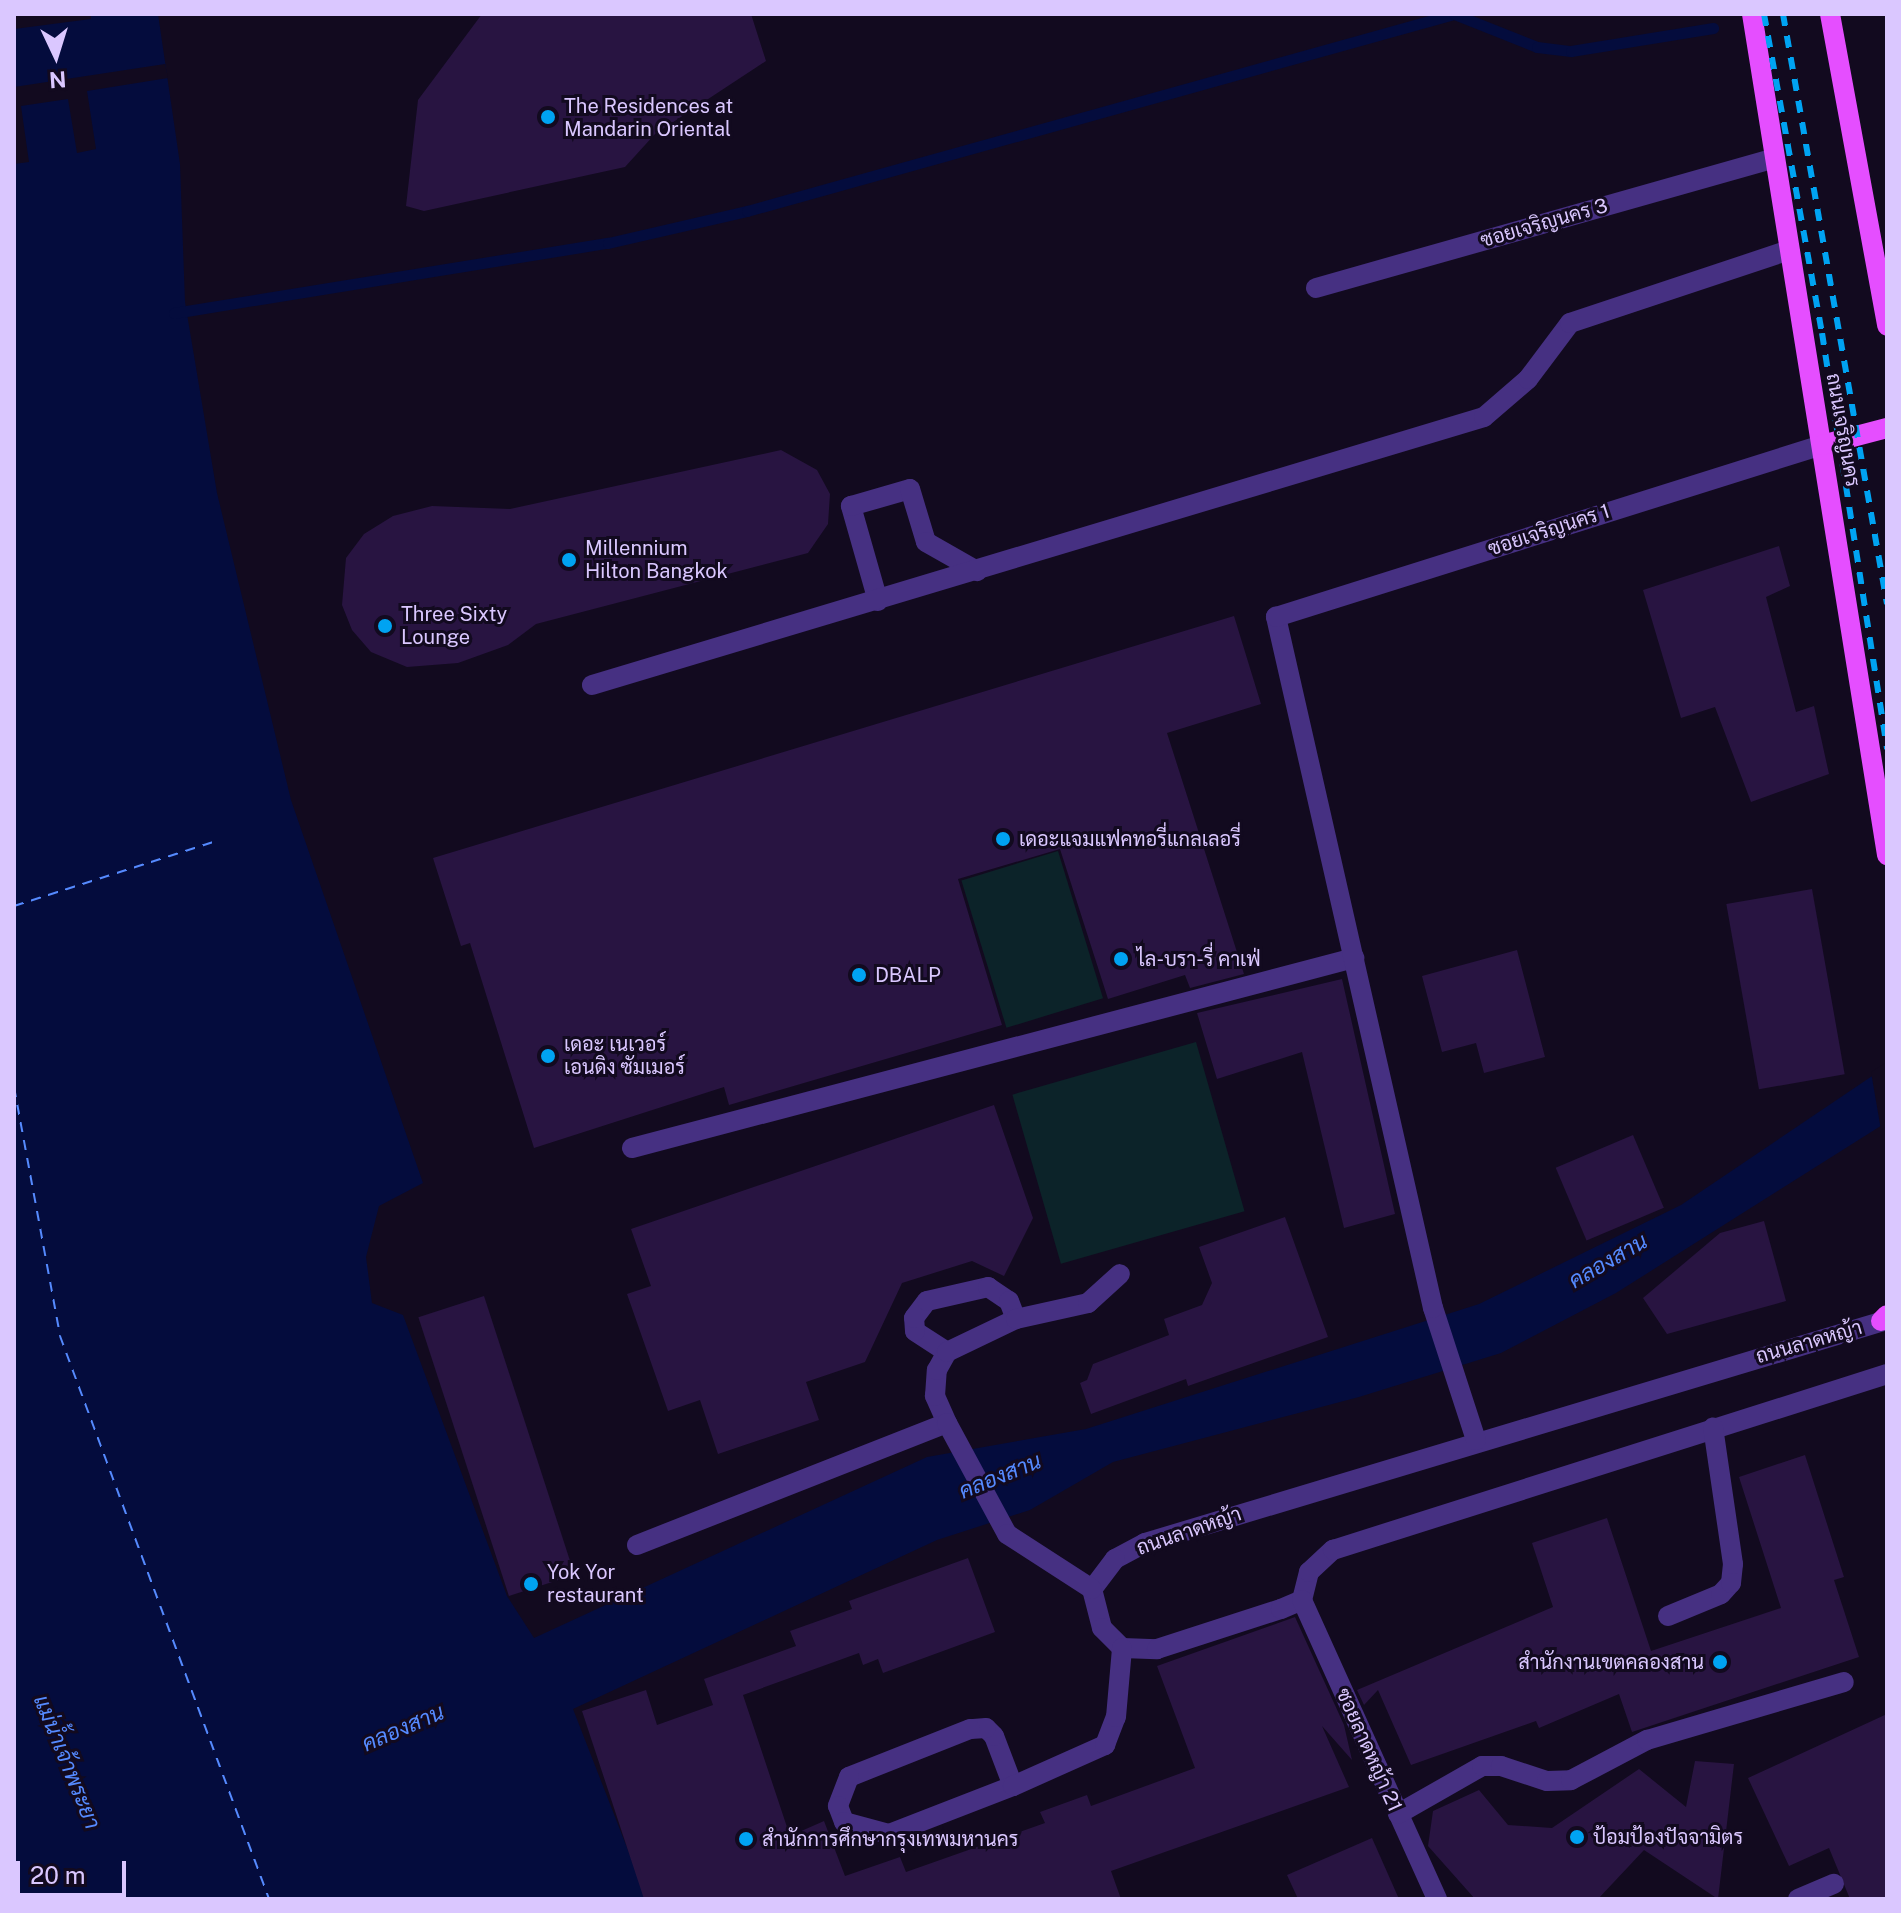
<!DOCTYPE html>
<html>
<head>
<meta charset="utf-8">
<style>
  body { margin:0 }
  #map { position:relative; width:1901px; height:1913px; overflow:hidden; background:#120a1f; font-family:"Public Sans",Sarabun,sans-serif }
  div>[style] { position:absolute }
  .green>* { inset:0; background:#0c2329; transform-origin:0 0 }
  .water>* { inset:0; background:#040c3d }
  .pier>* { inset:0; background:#120a1f }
  .stream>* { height:11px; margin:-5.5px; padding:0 5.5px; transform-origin:5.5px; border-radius:5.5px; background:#040c3d }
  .ferry>* { height:2px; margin-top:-1px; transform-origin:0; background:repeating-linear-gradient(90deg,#558aff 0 10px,transparent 0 18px) }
  .building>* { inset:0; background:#281441; transform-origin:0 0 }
  .minor>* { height:20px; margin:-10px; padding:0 10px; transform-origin:10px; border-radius:10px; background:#463082 }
  .major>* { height:20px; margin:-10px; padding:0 10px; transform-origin:10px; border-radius:10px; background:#e54eff }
  .rail>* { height:6px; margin-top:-3px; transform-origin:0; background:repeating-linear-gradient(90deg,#00a3f2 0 12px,transparent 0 22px) }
  .dots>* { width:22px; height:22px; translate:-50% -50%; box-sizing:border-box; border:4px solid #120a1f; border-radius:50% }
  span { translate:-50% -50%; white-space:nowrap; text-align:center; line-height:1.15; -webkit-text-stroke:6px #120a1f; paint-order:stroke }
  .poi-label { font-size:20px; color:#dac7ff }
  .left { translate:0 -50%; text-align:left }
  .right { translate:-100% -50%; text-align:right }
  .street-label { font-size:20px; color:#dac7ff }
  .water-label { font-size:22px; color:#558aff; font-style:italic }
  .frame { position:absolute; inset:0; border:16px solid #dac7ff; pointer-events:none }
  .north { position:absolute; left:16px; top:16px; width:80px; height:80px; -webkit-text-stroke:6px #120a1f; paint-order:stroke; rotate:176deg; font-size:22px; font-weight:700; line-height:32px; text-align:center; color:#dac7ff }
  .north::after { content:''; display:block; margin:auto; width:28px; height:36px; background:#dac7ff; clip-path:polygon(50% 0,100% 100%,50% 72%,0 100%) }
  .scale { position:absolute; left:16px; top:1861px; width:110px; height:36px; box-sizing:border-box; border:4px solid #dac7ff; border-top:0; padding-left:10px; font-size:24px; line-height:28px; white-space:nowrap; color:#dac7ff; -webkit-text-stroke:6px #120a1f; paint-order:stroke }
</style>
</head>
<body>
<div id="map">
  <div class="green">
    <div style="left:1058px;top:851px;width:154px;height:101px;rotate:73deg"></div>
    <div style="left:1196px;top:1042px;width:176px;height:191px;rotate:74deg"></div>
  </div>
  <div class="water">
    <div style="clip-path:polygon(14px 14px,158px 14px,180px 164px,185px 302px,217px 493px,291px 800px,423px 1183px,379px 1206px,366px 1257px,372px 1303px,403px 1315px,507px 1596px,534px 1638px,927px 1457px,1086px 1429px,1479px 1304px,1681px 1205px,1887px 1066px,1887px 1122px,1616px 1293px,1501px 1353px,1359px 1397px,1113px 1462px,1030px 1510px,937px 1540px,573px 1709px,647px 1899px,14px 1899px)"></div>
  </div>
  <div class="pier">
    <div style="clip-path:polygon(14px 14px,91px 14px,91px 19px,14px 29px)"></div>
    <div style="clip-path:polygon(165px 64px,168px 78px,87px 91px,96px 149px,77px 153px,68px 99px,21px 106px,29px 162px,14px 164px,14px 87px)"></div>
    <div style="clip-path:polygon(1887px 1062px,1887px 1126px,1881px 1130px,1871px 1072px)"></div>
  </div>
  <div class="stream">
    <div style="left:174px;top:313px;width:440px;rotate:-9.2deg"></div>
    <div style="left:608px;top:243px;width:143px;rotate:-13deg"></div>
    <div style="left:747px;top:211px;width:734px;rotate:-15.57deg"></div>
    <div style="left:1454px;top:14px;width:89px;rotate:21.7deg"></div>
    <div style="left:1537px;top:47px;width:34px;rotate:7deg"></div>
    <div style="left:1571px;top:51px;width:144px;rotate:-9.2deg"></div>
  </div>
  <div class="ferry">
    <div style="left:14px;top:906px;width:215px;rotate:-17.8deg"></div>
    <div style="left:14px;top:1087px;width:253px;rotate:79.5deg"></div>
    <div style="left:60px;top:1336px;width:601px;rotate:69.63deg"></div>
    <div style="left:14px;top:1891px;width:9px;rotate:63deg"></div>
  </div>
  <div class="building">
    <div style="clip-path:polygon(482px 14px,751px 14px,766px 61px,655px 134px,625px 167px,424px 211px,406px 206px,418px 100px)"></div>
    <div style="clip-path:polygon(781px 450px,817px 470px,830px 494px,828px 524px,808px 553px,536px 624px,508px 645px,458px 663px,407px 667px,371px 652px,352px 630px,342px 605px,346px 558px,364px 534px,393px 516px,432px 506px,510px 509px)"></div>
    <div style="clip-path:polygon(1779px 546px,1790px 586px,1766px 597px,1796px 712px,1814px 706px,1829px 774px,1751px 802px,1715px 707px,1681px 718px,1643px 590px)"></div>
    <div style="clip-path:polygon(1234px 616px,1261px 704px,1167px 733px,1244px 974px,1190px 988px,1185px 975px,1108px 999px,1060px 849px,958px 879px,1002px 1025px,729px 1105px,724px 1087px,534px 1148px,470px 943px,461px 946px,433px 858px)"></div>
    <div style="left:1812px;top:889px;width:188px;height:87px;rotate:80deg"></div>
    <div style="clip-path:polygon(1517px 950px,1545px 1057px,1484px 1073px,1476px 1043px,1442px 1052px,1422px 976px)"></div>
    <div style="clip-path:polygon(1342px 979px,1395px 1214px,1344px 1228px,1302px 1052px,1217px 1079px,1197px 1013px)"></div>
    <div style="clip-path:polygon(994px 1105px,1033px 1218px,1004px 1276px,972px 1261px,902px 1283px,865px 1362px,806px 1382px,819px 1420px,718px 1454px,700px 1400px,668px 1411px,627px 1294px,651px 1286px,631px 1229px)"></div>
    <div style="left:1633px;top:1135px;width:79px;height:84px;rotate:67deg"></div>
    <div style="clip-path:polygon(1285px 1217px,1328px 1337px,1188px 1386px,1186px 1379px,1091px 1414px,1080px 1383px,1087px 1380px,1093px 1364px,1169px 1335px,1164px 1319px,1202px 1305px,1212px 1283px,1199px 1247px)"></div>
    <div style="clip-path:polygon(1764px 1221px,1786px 1301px,1667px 1334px,1643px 1298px,1720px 1233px)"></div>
    <div style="left:484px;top:1296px;width:293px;height:69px;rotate:72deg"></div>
    <div style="clip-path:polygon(1805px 1455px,1844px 1577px,1834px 1580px,1859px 1657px,1632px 1732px,1619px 1694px,1539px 1728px,1536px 1721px,1411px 1765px,1378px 1690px,1364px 1705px,1357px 1690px,1553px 1607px,1532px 1543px,1607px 1518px,1651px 1651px,1781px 1608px,1739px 1477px)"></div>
    <div style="clip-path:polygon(968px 1558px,995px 1632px,883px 1673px,878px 1659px,863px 1665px,859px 1653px,743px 1695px,790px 1836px,824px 1821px,845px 1876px,900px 1857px,906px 1872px,1045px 1823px,1040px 1812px,1087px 1795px,1091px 1806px,1195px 1768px,1157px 1666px,1295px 1617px,1344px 1725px,1352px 1760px,1322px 1726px,1349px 1787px,1111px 1871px,1121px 1899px,644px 1899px,582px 1711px,646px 1690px,657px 1725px,713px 1705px,704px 1679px,796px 1646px,790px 1631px,852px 1609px,849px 1601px)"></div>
    <div style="clip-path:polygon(1887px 1714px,1887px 1899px,1850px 1899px,1829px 1848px,1789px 1866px,1748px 1778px)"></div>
    <div style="clip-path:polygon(1695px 1761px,1734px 1764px,1718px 1899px,1644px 1850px,1598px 1899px,1475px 1899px,1428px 1846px,1433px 1811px,1479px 1790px,1508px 1825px,1552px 1828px,1639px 1769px,1686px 1807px)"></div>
    <div style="clip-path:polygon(1372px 1838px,1399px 1899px,1298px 1899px,1287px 1875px)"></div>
  </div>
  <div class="minor">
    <div style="left:1316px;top:288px;width:475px;rotate:-15.8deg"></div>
    <div style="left:878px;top:601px;width:99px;rotate:-105.9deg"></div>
    <div style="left:851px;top:506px;width:61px;rotate:-16.1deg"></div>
    <div style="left:910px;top:489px;width:55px;rotate:73.2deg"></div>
    <div style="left:926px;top:542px;width:59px;rotate:29.6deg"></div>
    <div style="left:592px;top:685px;width:931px;rotate:-16.72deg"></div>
    <div style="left:1484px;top:417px;width:58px;rotate:-40.8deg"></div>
    <div style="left:1528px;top:379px;width:70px;rotate:-53.1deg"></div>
    <div style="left:1570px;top:323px;width:229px;rotate:-18.4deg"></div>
    <div style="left:632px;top:1148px;width:747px;rotate:-14.74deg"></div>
    <div style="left:1887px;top:1320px;width:775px;rotate:163.27deg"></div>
    <div style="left:1145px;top:1543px;width:34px;rotate:152deg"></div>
    <div style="left:1115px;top:1559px;width:38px;rotate:127deg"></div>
    <div style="left:1092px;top:1589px;width:40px;rotate:75.6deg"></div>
    <div style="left:1102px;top:1628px;width:28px;rotate:45deg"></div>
    <div style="left:1122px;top:1648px;width:35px;rotate:2deg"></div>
    <div style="left:1157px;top:1649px;width:130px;rotate:-17.9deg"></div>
    <div style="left:1281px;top:1609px;width:23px;rotate:-23deg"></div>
    <div style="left:1302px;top:1600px;width:29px;rotate:-76deg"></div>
    <div style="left:1309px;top:1572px;width:33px;rotate:-43deg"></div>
    <div style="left:1333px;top:1550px;width:581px;rotate:-17.62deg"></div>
    <div style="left:947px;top:1352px;width:38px;rotate:-147deg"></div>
    <div style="left:915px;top:1331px;width:13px;rotate:-94deg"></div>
    <div style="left:914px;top:1318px;width:21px;rotate:-53deg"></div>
    <div style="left:927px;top:1301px;width:63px;rotate:-12.9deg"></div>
    <div style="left:988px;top:1287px;width:25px;rotate:34deg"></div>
    <div style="left:1009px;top:1301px;width:19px;rotate:69deg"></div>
    <div style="left:947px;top:1423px;width:30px;rotate:-114deg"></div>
    <div style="left:935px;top:1396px;width:26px;rotate:-86deg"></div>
    <div style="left:937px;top:1370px;width:21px;rotate:-61deg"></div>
    <div style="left:947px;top:1352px;width:76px;rotate:-25.6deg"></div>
    <div style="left:1016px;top:1319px;width:74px;rotate:-12.5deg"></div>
    <div style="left:1088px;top:1303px;width:43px;rotate:-42.2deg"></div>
    <div style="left:1476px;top:1440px;width:139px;rotate:-108deg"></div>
    <div style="left:1433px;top:1308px;width:709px;rotate:-102.8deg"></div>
    <div style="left:1276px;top:617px;width:572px;rotate:-17.49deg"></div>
    <div style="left:637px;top:1545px;width:333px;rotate:-21.5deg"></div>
    <div style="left:947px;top:1423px;width:126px;rotate:61.6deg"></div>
    <div style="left:1007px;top:1534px;width:101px;rotate:32.9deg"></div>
    <div style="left:1302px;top:1600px;width:328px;rotate:65.7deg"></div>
    <div style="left:1668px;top:1616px;width:57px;rotate:-22.5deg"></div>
    <div style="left:1721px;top:1594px;width:15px;rotate:-48deg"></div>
    <div style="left:1731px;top:1583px;width:19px;rotate:-84deg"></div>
    <div style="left:1733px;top:1564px;width:138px;rotate:-98.3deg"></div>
    <div style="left:1013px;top:1786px;width:53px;rotate:-110.8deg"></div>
    <div style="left:994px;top:1736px;width:11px;rotate:-135deg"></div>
    <div style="left:986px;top:1728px;width:16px;rotate:176deg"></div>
    <div style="left:970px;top:1729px;width:130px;rotate:158.4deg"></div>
    <div style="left:849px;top:1777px;width:31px;rotate:111deg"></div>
    <div style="left:838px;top:1806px;width:17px;rotate:69deg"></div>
    <div style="left:844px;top:1822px;width:47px;rotate:14.9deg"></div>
    <div style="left:889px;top:1834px;width:133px;rotate:-21.2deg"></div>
    <div style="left:1013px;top:1786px;width:101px;rotate:-24deg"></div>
    <div style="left:1105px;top:1745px;width:30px;rotate:-69deg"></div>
    <div style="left:1116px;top:1717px;width:69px;rotate:-85deg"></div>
    <div style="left:1398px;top:1814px;width:97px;rotate:-29.7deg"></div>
    <div style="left:1482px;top:1766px;width:19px"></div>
    <div style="left:1501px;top:1766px;width:48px;rotate:18.1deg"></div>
    <div style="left:1547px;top:1781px;width:24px;rotate:-2deg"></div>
    <div style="left:1571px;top:1780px;width:86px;rotate:-27.8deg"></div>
    <div style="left:1647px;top:1740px;width:205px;rotate:-16.4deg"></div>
    <div style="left:1798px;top:1899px;width:39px;rotate:-23deg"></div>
  </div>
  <div class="major">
    <div style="left:1752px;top:14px;width:852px;rotate:80.88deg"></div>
    <div style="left:1830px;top:14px;width:317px;rotate:79.6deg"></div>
    <div style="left:1822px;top:445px;width:67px;rotate:-14.7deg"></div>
    <div style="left:1881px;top:1321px;width:8px;rotate:-45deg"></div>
  </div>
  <div class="rail">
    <div style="left:1764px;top:14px;width:324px;rotate:79.7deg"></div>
    <div style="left:1822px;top:333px;width:421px;rotate:81.1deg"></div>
    <div style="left:1783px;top:14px;width:599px;rotate:80deg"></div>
  </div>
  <div class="dots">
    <div style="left:548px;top:117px;background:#00a3f2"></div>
    <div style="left:569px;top:560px;background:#00a3f2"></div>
    <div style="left:385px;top:626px;background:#00a3f2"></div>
    <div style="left:1003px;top:839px;background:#00a3f2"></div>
    <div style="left:1121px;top:959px;background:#00a3f2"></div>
    <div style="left:859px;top:975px;background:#00a3f2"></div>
    <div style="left:548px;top:1056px;background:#00a3f2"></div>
    <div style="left:531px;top:1584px;background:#00a3f2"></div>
    <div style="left:1720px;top:1662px;background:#00a3f2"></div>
    <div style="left:1577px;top:1837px;background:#00a3f2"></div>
    <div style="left:746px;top:1839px;background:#00a3f2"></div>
  </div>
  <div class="poi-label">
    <span class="left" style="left:564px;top:118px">The Residences at<br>Mandarin Oriental</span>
    <span class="left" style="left:585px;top:560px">Millennium<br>Hilton Bangkok</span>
    <span class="left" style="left:401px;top:626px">Three Sixty<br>Lounge</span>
    <span class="left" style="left:1019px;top:839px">เดอะแจมแฟคทอรี่แกลเลอรี่</span>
    <span class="left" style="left:1137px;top:959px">ไล-บรา-รี่ คาเฟ่</span>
    <span class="left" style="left:875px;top:975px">DBALP</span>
    <span class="left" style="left:564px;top:1056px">เดอะ เนเวอร์<br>เอนดิง ซัมเมอร์</span>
    <span class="left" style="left:547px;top:1584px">Yok Yor<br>restaurant</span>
    <span class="right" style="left:1704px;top:1662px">สำนักงานเขตคลองสาน</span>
    <span class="left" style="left:1593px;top:1837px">ป้อมป้องปัจจามิตร</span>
    <span class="left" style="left:762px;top:1839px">สำนักการศึกษากรุงเทพมหานคร</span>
  </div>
  <div class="street-label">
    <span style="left:1544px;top:223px;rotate:-16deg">ซอยเจริญนคร 3</span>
    <span style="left:1843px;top:430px;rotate:80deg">ถนนเจริญนคร</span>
    <span style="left:1549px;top:530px;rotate:-18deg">ซอยเจริญนคร 1</span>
    <span style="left:1809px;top:1342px;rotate:-16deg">ถนนลาดหญ้า</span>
    <span style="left:1189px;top:1531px;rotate:-19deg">ถนนลาดหญ้า</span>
    <span style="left:1369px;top:1750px;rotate:66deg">ซอยลาดหญ้า 21</span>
  </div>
  <div class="water-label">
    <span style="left:1608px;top:1261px;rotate:-30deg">คลองสาน</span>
    <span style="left:1000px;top:1476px;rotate:-22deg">คลองสาน</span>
    <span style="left:403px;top:1728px;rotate:-23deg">คลองสาน</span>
    <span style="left:67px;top:1762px;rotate:68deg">แม่น้ำเจ้าพระยา</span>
  </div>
  <div class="frame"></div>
  <div class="north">N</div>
  <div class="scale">20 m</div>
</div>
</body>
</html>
